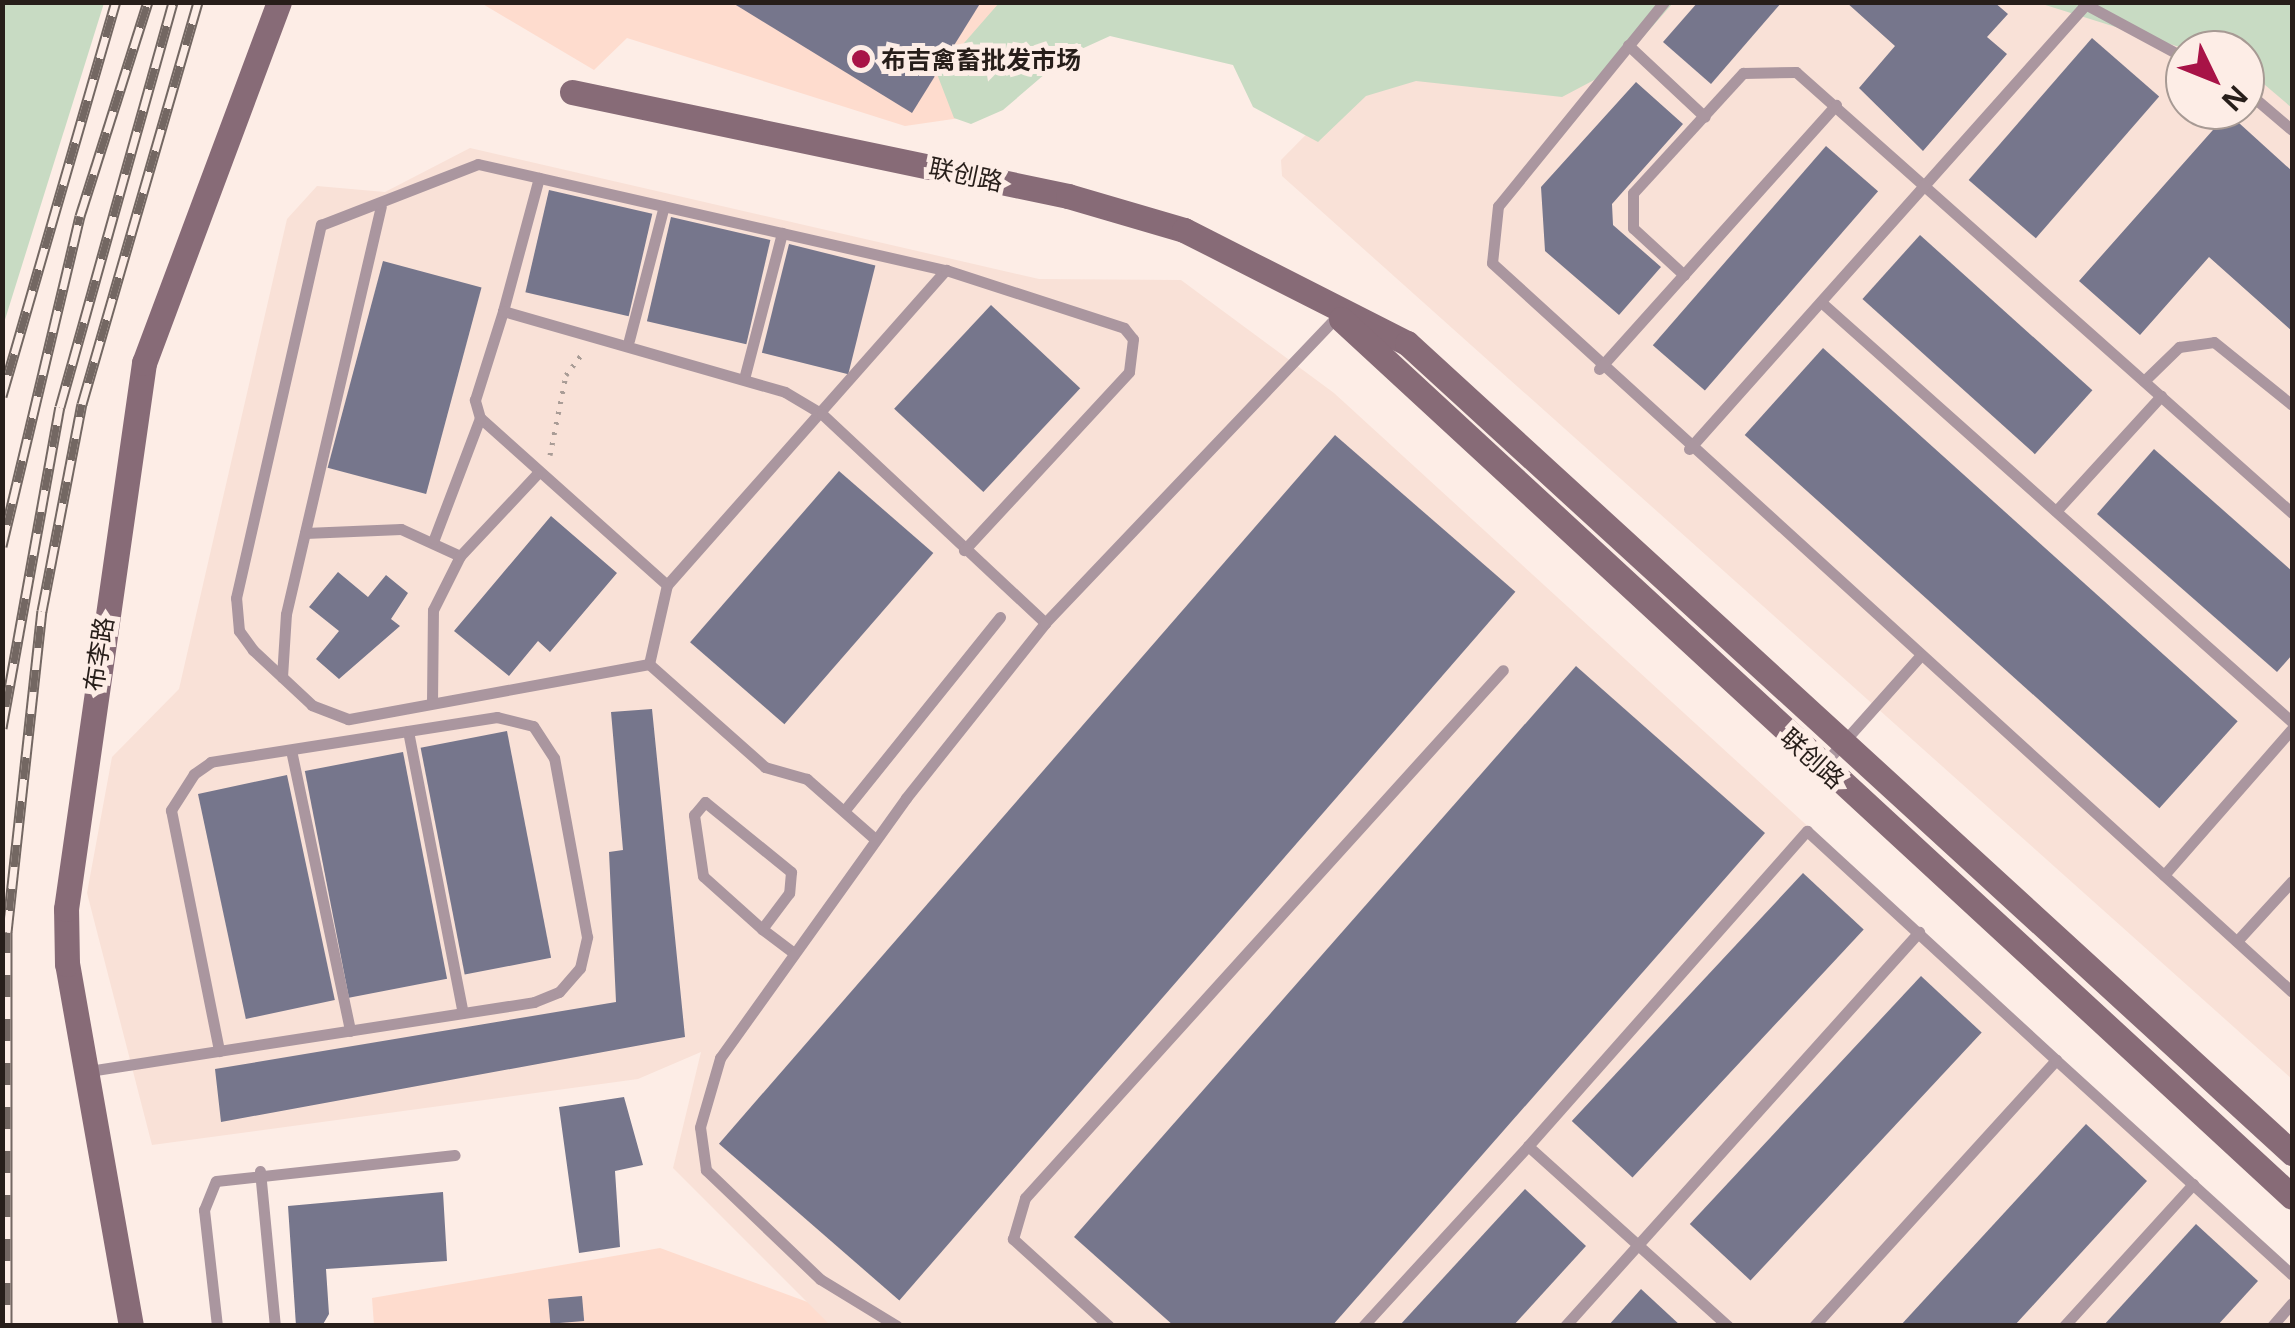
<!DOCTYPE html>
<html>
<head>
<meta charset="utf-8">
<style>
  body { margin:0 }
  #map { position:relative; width:2295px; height:1328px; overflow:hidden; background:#fdede6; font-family:"Noto Sans","Noto Sans SC",sans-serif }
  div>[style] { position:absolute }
  .built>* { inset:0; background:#fedcce }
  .industrial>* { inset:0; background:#f9e1d7 }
  .green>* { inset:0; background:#c8dbc3 }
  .building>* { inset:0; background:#76768c; transform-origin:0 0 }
  .path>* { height:5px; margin-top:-2.5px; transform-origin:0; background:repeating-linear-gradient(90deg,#a99c96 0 2.5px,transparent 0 10.5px) }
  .lane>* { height:11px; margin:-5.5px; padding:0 5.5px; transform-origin:5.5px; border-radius:5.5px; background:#aa969f }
  .secondary>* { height:25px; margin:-12.5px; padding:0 12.5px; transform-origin:12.5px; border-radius:12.5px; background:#876b77 }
  .rail>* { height:11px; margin-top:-5.5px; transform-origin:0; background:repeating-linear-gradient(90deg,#fdede6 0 22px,#736762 0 44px); box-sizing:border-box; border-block:2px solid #736762 }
  .dots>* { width:28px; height:28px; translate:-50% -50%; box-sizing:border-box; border:5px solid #fdede6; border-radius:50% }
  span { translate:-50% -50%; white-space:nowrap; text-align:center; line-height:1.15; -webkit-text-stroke:10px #fdede6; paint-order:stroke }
  .poi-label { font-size:25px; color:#271e1a; font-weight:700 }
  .left { translate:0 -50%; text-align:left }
  .street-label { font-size:25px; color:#271e1a }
  .frame { position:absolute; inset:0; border:5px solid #271e1a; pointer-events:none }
  .north { position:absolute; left:2165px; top:30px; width:100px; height:100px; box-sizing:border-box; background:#fdede6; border:2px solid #a79a94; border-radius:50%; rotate:133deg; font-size:28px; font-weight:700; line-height:40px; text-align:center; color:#271e1a }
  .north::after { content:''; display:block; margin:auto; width:35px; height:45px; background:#a81347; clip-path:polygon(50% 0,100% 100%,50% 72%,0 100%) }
</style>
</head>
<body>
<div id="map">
  <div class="built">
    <div style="clip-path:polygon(481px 3px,1126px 3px,974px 116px,905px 126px,627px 38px,594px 70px)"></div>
    <div style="clip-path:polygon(660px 1248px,813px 1304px,830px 1325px,374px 1325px,372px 1298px)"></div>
  </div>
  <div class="industrial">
    <div style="clip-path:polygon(1651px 3px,2113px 3px,2210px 50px,2185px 50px,2185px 110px,2245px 110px,2245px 67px,2292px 103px,2292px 1079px,1282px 176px,1281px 160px,1347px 93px)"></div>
    <div style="clip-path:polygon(470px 148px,1039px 279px,1181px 280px,1334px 393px,2292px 1269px,2292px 1325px,830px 1325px,673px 1168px,701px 1052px,638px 1079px,152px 1145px,87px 893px,112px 757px,179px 689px,287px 219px,317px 186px,385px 192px)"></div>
  </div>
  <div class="green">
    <div style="clip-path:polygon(3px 2px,104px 3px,3px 326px,2px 3px)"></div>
    <div style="clip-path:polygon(999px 3px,1673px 3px,1615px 69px,1562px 97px,1416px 81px,1366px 96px,1318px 142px,1253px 107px,1233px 65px,1110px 36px,1066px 56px,1003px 110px,971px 124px,954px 118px,937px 74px)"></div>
    <div style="clip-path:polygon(2039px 3px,2292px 3px,2292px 108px,2245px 68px,2245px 50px,2189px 50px)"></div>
  </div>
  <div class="building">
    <div style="clip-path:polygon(731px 2px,981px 2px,912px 113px)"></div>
    <div style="clip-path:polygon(1698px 2px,1782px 2px,1711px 84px,1663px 42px)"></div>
    <div style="clip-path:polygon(1846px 2px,1994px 2px,2008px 14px,1987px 37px,2007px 54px,1923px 151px,1859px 88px,1895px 46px)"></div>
    <div style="left:2092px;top:38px;width:89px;height:188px;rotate:41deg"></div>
    <div style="clip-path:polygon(1636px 82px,1683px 124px,1612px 204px,1613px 225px,1661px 267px,1619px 315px,1545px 251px,1541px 187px)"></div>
    <div style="clip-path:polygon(2228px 113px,2292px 171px,2292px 331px,2209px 257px,2140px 335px,2079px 281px)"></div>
    <div style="left:1826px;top:146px;width:69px;height:264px;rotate:41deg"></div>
    <div style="left:549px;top:190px;width:106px;height:105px;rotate:13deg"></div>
    <div style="left:671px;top:217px;width:102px;height:107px;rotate:13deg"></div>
    <div style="left:1920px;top:235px;width:232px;height:86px;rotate:42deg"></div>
    <div style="left:789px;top:244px;width:89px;height:112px;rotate:14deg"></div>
    <div style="left:383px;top:261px;width:102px;height:214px;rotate:15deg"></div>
    <div style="left:991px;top:305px;width:122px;height:142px;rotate:43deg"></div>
    <div style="left:1823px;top:348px;width:558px;height:117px;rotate:42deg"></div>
    <div style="left:1335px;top:435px;width:239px;height:939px;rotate:41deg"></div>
    <div style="clip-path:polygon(2154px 449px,2292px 571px,2292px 655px,2277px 672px,2097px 514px)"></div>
    <div style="left:839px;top:471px;width:125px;height:227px;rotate:41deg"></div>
    <div style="clip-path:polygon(551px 516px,617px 573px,550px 652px,538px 641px,509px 676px,454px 631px)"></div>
    <div style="clip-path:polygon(338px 572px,368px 597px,386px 575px,408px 593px,391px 619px,400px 626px,339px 679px,316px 659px,339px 631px,309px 607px)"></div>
    <div style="clip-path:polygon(1576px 666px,1765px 833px,1332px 1326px,1174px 1326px,1074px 1237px)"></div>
    <div style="clip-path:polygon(652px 709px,685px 1037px,221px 1122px,215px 1069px,616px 1002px,609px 852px,623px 850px,611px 712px)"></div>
    <div style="left:507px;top:731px;width:231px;height:88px;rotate:79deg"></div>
    <div style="left:403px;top:752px;width:231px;height:100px;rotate:79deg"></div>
    <div style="left:287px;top:775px;width:230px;height:91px;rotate:78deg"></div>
    <div style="left:1803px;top:873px;width:83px;height:339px;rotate:43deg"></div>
    <div style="left:1921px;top:976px;width:83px;height:339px;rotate:43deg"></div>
    <div style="clip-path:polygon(624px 1097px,643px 1165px,615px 1171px,620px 1247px,579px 1253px,559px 1107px)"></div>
    <div style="clip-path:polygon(2086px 1124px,2147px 1181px,2014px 1326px,1900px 1326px)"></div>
    <div style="clip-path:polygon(1525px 1189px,1586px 1246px,1513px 1326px,1399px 1326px)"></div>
    <div style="clip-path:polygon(443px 1192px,447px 1261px,326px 1269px,329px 1314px,322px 1326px,296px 1326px,288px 1206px)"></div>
    <div style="clip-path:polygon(2196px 1224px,2258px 1281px,2217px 1326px,2103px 1326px)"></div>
    <div style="clip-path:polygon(1641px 1289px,1681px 1326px,1608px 1326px)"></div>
    <div style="left:582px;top:1296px;width:25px;height:34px;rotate:85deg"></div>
  </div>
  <div class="path">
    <div style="left:550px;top:455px;width:82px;rotate:-78.7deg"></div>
    <div style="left:566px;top:375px;width:26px;rotate:-53deg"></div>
  </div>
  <div class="lane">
    <div style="left:1664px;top:2px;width:263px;rotate:129.1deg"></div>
    <div style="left:1498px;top:206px;width:57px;rotate:96deg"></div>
    <div style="left:1492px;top:263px;width:1082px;rotate:42.34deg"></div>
    <div style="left:2083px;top:3px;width:116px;rotate:28.3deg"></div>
    <div style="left:1628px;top:45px;width:105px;rotate:43.1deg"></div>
    <div style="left:2245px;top:90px;width:62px;rotate:40.4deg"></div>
    <div style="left:1684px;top:275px;width:69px;rotate:-137.3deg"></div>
    <div style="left:1633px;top:228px;width:35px;rotate:-90deg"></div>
    <div style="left:1633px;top:193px;width:163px;rotate:-47.5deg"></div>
    <div style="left:1743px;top:73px;width:53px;rotate:-1.1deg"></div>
    <div style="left:1796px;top:72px;width:664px;rotate:41.64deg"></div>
    <div style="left:1821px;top:302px;width:631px;rotate:41.72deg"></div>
    <div style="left:503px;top:311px;width:138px;rotate:-74.9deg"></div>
    <div style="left:629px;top:340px;width:138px;rotate:-75.4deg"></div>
    <div style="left:1599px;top:369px;width:355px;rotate:-48.1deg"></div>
    <div style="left:745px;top:375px;width:147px;rotate:-75.4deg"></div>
    <div style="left:2144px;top:381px;width:49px;rotate:-44.2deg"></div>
    <div style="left:2179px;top:347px;width:35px;rotate:-8deg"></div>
    <div style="left:2214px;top:342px;width:100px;rotate:38.9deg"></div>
    <div style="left:1689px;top:449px;width:596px;rotate:-48.26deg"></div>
    <div style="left:2056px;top:511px;width:156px;rotate:-47.6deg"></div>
    <div style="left:305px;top:533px;width:96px;rotate:-2.4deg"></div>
    <div style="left:401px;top:529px;width:65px;rotate:24.6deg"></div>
    <div style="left:434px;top:539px;width:129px;rotate:-69.2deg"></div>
    <div style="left:667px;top:585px;width:421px;rotate:-48.5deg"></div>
    <div style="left:649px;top:664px;width:81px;rotate:-77.2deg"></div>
    <div style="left:667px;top:585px;width:251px;rotate:-138.2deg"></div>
    <div style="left:480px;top:418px;width:19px;rotate:-106deg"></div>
    <div style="left:475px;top:400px;width:93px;rotate:-72.5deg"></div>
    <div style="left:503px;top:311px;width:293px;rotate:16deg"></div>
    <div style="left:785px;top:392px;width:43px;rotate:30.7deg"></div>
    <div style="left:822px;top:414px;width:306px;rotate:43.1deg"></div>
    <div style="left:282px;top:677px;width:63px;rotate:-86.4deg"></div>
    <div style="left:286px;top:614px;width:418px;rotate:-76.9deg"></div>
    <div style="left:432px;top:703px;width:93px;rotate:-89.4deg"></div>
    <div style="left:433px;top:610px;width:60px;rotate:-63.4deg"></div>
    <div style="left:460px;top:556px;width:112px;rotate:-46.8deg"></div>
    <div style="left:408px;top:731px;width:287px;rotate:79deg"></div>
    <div style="left:291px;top:750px;width:287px;rotate:78.1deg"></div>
    <div style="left:1823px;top:765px;width:146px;rotate:-48.3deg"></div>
    <div style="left:844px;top:811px;width:249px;rotate:-51.2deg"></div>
    <div style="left:875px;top:839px;width:91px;rotate:-138.6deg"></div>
    <div style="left:807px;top:779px;width:44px;rotate:-164.1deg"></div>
    <div style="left:765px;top:767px;width:155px;rotate:-138.4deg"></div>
    <div style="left:649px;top:664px;width:306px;rotate:169.6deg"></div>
    <div style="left:348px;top:719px;width:39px;rotate:-159deg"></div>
    <div style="left:312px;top:705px;width:81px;rotate:-137deg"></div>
    <div style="left:253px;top:650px;width:24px;rotate:-126deg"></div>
    <div style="left:239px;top:631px;width:33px;rotate:-95deg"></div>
    <div style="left:236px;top:598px;width:383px;rotate:-77.2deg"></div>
    <div style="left:321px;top:225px;width:168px;rotate:-21.2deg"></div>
    <div style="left:478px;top:164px;width:480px;rotate:12.8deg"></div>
    <div style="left:946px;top:270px;width:187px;rotate:18deg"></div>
    <div style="left:1124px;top:328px;width:14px;rotate:51deg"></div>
    <div style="left:1133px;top:339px;width:33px;rotate:97deg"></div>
    <div style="left:1129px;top:372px;width:243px;rotate:132.8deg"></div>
    <div style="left:2164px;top:875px;width:194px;rotate:-48.8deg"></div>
    <div style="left:762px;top:929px;width:79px;rotate:-138.1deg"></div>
    <div style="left:703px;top:876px;width:62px;rotate:-98.4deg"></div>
    <div style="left:694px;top:815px;width:17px;rotate:-50deg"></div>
    <div style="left:705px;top:802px;width:111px;rotate:39.1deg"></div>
    <div style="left:791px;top:872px;width:21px;rotate:95deg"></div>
    <div style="left:789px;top:893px;width:45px;rotate:126.9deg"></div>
    <div style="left:762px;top:929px;width:38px;rotate:37deg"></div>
    <div style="left:2237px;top:941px;width:81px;rotate:-47.5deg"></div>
    <div style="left:89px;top:1071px;width:450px;rotate:-8.8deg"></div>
    <div style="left:534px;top:1002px;width:27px;rotate:-22deg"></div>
    <div style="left:559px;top:992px;width:32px;rotate:-49deg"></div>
    <div style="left:580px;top:968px;width:32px;rotate:-77deg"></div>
    <div style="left:587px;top:937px;width:182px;rotate:-100.4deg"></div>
    <div style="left:554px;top:758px;width:38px;rotate:-123deg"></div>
    <div style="left:533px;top:726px;width:37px;rotate:-166deg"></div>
    <div style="left:497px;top:717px;width:290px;rotate:171.1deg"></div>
    <div style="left:211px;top:762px;width:21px;rotate:145deg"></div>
    <div style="left:194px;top:774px;width:43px;rotate:122.6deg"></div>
    <div style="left:171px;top:810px;width:246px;rotate:78.7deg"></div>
    <div style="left:1528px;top:1146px;width:421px;rotate:-48.5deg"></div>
    <div style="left:1807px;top:831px;width:338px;rotate:42.6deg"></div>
    <div style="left:260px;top:1171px;width:156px;rotate:84.5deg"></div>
    <div style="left:217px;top:1326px;width:117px;rotate:-96.4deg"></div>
    <div style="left:204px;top:1210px;width:31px;rotate:-68deg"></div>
    <div style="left:216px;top:1181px;width:240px;rotate:-6.2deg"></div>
    <div style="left:897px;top:1326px;width:90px;rotate:-148.6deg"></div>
    <div style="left:820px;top:1279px;width:158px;rotate:-136.3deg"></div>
    <div style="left:706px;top:1170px;width:43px;rotate:-97.9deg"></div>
    <div style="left:700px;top:1127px;width:72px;rotate:-73.8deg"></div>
    <div style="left:720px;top:1058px;width:320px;rotate:-54.4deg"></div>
    <div style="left:906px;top:798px;width:223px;rotate:-51.5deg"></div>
    <div style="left:1045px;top:623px;width:425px;rotate:-46.4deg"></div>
    <div style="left:1109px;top:1326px;width:130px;rotate:-137.8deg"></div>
    <div style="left:1013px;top:1239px;width:43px;rotate:-73.7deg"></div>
    <div style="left:1025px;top:1198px;width:712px;rotate:-47.85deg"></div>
    <div style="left:1363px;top:1326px;width:244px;rotate:-47.5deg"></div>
    <div style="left:1528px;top:1146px;width:269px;rotate:42deg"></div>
    <div style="left:1565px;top:1326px;width:530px;rotate:-48.06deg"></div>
    <div style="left:1814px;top:1326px;width:360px;rotate:-47.7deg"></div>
    <div style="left:2056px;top:1060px;width:319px;rotate:42.3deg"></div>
    <div style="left:2064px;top:1326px;width:192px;rotate:-47.7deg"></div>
    <div style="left:2272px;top:1326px;width:30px;rotate:-49deg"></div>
  </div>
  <div class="secondary">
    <div style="left:572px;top:92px;width:507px;rotate:11.84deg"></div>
    <div style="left:1068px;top:196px;width:121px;rotate:16.3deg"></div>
    <div style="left:1184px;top:230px;width:250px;rotate:26.9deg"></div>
    <div style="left:1407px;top:343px;width:1200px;rotate:42.47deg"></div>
    <div style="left:1341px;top:319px;width:1294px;rotate:42.71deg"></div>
    <div style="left:131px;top:1326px;width:368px;rotate:-100deg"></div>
    <div style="left:67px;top:964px;width:55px;rotate:-91deg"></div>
    <div style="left:66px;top:909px;width:552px;rotate:-81.87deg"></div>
    <div style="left:144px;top:363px;width:385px;rotate:-69.5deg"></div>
  </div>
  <div class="rail">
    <div style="left:2px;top:396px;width:410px;rotate:-73.9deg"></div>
    <div style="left:2px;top:546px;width:339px;rotate:-76.7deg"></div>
    <div style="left:80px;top:216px;width:225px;rotate:-72.4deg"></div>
    <div style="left:2px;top:728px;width:326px;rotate:-79.8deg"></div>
    <div style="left:60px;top:407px;width:420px;rotate:-74.4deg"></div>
    <div style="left:7px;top:1326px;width:394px;rotate:-90deg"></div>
    <div style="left:7px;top:932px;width:323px;rotate:-83.8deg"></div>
    <div style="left:42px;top:611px;width:211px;rotate:-79.1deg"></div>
    <div style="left:82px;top:404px;width:418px;rotate:-73.9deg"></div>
  </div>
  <div class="dots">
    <div style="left:861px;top:59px;background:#a81347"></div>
  </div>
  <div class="poi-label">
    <span class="left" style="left:881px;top:59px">布吉禽畜批发市场</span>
  </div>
  <div class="street-label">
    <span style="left:966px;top:174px;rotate:12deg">联创路</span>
    <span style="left:98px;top:654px;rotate:-81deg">布李路</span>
    <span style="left:1813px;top:758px;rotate:42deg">联创路</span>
  </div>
  <div class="frame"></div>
  <div class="north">N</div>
</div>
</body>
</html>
